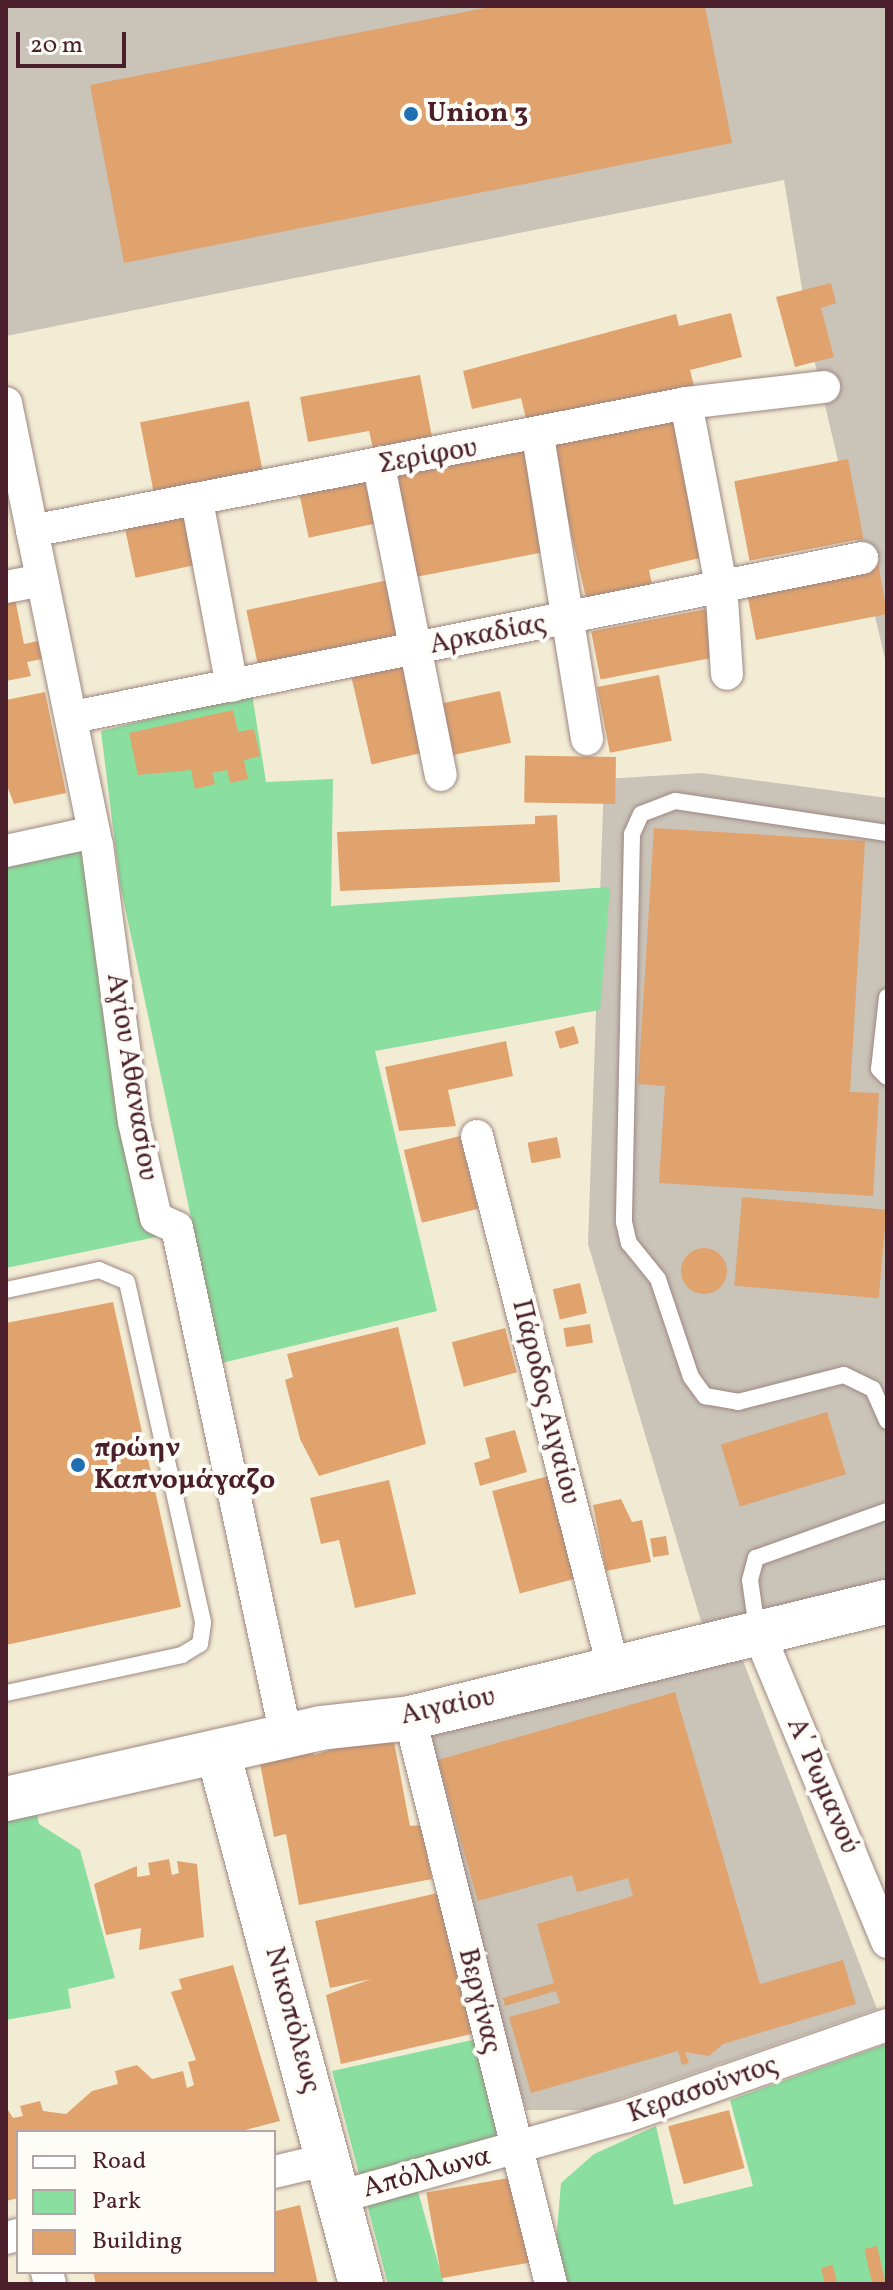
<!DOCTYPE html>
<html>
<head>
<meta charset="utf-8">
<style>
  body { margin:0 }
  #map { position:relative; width:893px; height:2290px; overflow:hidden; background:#f3ecd5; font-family:Vollkorn,serif }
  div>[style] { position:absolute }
  .industrial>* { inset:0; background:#c9c3b8 }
  .green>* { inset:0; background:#8ade9f }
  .building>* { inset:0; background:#e0a36e; transform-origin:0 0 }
  .round { border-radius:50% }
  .roads { filter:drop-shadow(0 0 2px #9e8680) drop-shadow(0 0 2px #9e8680) }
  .lane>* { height:16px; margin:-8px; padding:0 8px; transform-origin:8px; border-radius:8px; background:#fff }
  .street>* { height:32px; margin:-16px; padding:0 16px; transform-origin:16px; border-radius:16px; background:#fff }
  .secondary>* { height:44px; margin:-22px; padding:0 22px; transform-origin:22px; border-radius:22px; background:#fff }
  .dots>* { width:22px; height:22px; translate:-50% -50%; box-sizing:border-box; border:4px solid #fdfcf7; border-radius:50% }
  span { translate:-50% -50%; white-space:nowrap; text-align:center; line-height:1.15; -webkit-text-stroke:8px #fdfcf7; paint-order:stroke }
  .poi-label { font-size:28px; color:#4a1f2b; font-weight:700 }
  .left { translate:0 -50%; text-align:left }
  .street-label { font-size:28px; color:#4a1f2b }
  .frame { position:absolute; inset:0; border:8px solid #4a1f2b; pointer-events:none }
  .legend { position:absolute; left:16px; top:2130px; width:260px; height:144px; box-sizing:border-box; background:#fdfcf7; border:2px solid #b5a4a5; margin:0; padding:10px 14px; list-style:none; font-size:24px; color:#4a1f2b }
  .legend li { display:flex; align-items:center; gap:16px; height:40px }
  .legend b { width:40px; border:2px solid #b5a4a5 }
  .scale { position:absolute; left:16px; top:32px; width:110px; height:36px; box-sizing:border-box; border:4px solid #4a1f2b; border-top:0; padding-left:10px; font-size:24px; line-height:28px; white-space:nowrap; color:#4a1f2b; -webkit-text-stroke:6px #fdfcf7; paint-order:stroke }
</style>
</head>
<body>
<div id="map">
  <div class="industrial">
    <div style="clip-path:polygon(6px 6px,887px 6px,887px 667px,813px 355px,784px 180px,6px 336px)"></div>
    <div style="clip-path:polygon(702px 773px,887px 798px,887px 1604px,709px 1648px,588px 1244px,604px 779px)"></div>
    <div style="clip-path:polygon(740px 1653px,877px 2009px,588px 2110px,526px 2110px,494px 2009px,426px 1720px)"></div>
  </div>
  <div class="green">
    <div style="clip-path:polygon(252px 694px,266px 782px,333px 779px,331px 906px,610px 887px,600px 1010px,375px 1051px,437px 1311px,222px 1363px,120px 884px,101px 731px)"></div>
    <div style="clip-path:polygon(82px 849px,166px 1235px,6px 1268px,6px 866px)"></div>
    <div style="clip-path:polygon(35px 1805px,39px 1824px,80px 1850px,115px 1978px,68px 1989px,71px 2008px,6px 2020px,6px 1811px)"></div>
    <div style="clip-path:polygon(477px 2039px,503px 2138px,410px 2163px,444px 2284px,388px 2284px,332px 2071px)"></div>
    <div style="clip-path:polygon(887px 2044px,887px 2284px,567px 2284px,556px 2241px,561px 2183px,594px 2154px,656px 2126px,674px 2205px,753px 2186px,730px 2100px)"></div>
  </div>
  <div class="building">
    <div style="clip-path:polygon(495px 6px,705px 6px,732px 143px,124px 263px,90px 85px)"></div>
    <div style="clip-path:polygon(831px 283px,836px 303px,821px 308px,834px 357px,795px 367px,776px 297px)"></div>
    <div style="clip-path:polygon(731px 313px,742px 357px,690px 370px,694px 386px,528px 427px,521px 398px,472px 409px,463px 371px,676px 314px,679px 326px)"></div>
    <div style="clip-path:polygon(420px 375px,432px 437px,373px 448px,369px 431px,308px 442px,300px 397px)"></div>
    <div style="left:249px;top:401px;width:76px;height:111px;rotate:79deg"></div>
    <div style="clip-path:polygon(675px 413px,708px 556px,649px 570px,652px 584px,586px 598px,550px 442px)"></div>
    <div style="left:529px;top:444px;width:109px;height:142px;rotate:79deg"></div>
    <div style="left:848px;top:459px;width:81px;height:116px;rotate:79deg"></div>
    <div style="left:363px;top:471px;width:54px;height:67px;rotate:78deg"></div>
    <div style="left:190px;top:512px;width:53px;height:67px;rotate:78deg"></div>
    <div style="clip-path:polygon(877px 556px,887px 614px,756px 640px,747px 593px)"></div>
    <div style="left:393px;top:579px;width:64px;height:150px;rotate:78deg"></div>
    <div style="clip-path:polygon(15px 598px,24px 644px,38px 641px,42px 659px,27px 662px,31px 676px,6px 681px,6px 600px)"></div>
    <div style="left:707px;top:609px;width:49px;height:118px;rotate:79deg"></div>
    <div style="left:411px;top:664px;width:89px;height:61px;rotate:77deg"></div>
    <div style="left:659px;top:675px;width:67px;height:63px;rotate:79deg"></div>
    <div style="left:500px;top:691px;width:53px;height:59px;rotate:78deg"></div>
    <div style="clip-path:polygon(45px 692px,66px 793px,14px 804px,6px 783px,6px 700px)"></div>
    <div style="clip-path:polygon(233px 710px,238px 732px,254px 729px,260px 756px,244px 760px,248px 779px,230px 783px,227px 770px,212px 773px,215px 784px,195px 789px,191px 770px,138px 775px,129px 733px)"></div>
    <div style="left:616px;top:757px;width:47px;height:91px;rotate:91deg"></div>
    <div style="clip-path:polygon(557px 815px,560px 882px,340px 891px,337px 832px,535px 824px,535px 816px)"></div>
    <div style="clip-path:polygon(654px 828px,865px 841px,850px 1092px,879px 1093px,873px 1196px,659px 1183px,665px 1086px,638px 1084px)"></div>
    <div style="left:574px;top:1026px;width:18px;height:20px;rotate:74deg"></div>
    <div style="clip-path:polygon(506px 1041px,513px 1076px,448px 1090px,456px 1126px,399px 1131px,385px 1067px)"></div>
    <div style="left:460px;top:1136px;width:75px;height:58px;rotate:76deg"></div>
    <div style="left:557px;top:1137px;width:21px;height:30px;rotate:79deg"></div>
    <div style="left:742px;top:1197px;width:145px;height:89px;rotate:5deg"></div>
    <div class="round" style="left:681px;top:1248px;width:46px;height:46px"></div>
    <div style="left:580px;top:1283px;width:31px;height:28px;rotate:77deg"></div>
    <div style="clip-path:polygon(113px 1302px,181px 1607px,6px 1645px,6px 1323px)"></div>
    <div style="left:590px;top:1324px;width:19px;height:27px;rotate:81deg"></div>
    <div style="clip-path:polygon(398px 1327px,426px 1444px,319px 1476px,300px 1439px,285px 1380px,293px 1377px,287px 1354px)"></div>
    <div style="left:505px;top:1328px;width:46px;height:55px;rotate:75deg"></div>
    <div style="left:827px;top:1412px;width:65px;height:111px;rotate:73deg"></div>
    <div style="clip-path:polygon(515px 1430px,527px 1472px,480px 1486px,474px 1463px,490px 1458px,485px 1438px)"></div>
    <div style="left:556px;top:1474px;width:106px;height:66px;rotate:75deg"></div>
    <div style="clip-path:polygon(389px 1480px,416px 1594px,355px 1608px,339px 1540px,321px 1544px,310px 1498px)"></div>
    <div style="clip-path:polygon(621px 1499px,632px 1522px,642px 1520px,651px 1562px,606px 1571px,593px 1505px)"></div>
    <div style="left:666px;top:1536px;width:19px;height:16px;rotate:81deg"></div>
    <div style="clip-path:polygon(675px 1692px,760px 1984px,843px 1960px,856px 2004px,723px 2044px,709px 2056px,685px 2052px,689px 2063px,682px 2065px,678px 2051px,531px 2093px,509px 2017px,560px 2003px,556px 1991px,505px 2006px,503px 1998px,554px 1983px,537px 1924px,633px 1896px,628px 1878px,577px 1892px,572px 1875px,478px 1901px,438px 1760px)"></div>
    <div style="clip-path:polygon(392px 1731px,410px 1826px,421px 1825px,432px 1879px,299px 1905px,286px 1834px,274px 1837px,259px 1758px,313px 1747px,314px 1755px)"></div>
    <div style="clip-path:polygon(169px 1859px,172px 1875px,179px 1873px,177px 1861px,197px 1864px,204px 1937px,139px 1950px,141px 1928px,106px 1935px,94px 1884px,137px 1866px,137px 1877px,150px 1875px,148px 1863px)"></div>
    <div style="clip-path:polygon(442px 1892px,476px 2033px,341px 2064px,326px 1995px,371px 1979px,330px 1988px,315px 1921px)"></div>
    <div style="clip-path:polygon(233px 1965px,280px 2121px,237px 2132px,18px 2132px,18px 2198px,6px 2201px,6px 2107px,13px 2118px,23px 2116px,20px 2106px,40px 2101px,43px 2111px,66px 2114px,92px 2091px,118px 2084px,115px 2071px,137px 2065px,152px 2079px,183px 2071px,187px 2088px,194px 2085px,188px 2062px,196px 2060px,171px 1992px,182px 1989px,179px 1979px)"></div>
    <div style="left:729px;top:2110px;width:60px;height:63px;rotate:75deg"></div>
    <div style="left:514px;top:2177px;width:87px;height:89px;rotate:80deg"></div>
    <div style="clip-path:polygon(300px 2205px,318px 2284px,96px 2284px,93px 2272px,274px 2272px,276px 2211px)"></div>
    <div style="left:877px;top:2246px;width:39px;height:13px;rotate:77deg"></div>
    <div style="clip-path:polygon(833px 2265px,837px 2284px,825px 2284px,821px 2268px)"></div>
  </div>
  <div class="roads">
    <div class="lane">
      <div style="left:887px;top:833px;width:214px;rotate:-171.4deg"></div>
      <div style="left:675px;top:801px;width:36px;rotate:159deg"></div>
      <div style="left:641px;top:814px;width:22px;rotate:114deg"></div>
      <div style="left:632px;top:834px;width:388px;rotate:91.2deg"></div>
      <div style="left:624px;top:1222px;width:22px;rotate:77deg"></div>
      <div style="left:629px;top:1243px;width:46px;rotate:51.1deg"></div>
      <div style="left:658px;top:1279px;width:103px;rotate:71.4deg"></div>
      <div style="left:691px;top:1377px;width:24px;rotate:54deg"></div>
      <div style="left:705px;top:1396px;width:34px;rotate:10deg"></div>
      <div style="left:738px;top:1402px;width:109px;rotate:-14.3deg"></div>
      <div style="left:844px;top:1375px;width:32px;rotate:26deg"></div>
      <div style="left:873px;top:1389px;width:35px;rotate:66deg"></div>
      <div style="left:887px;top:997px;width:72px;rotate:96.3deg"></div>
      <div style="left:879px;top:1069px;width:11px;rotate:45deg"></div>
      <div style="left:6px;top:1290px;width:95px;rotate:-12.1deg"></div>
      <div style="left:99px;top:1270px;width:30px;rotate:23deg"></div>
      <div style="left:127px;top:1282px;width:349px;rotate:77.4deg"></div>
      <div style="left:203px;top:1623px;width:21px;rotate:98deg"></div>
      <div style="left:200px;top:1644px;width:21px;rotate:149deg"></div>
      <div style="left:182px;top:1655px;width:180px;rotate:167.8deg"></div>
      <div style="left:757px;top:1629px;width:49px;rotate:-98.1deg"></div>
      <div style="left:750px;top:1580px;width:23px;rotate:-75deg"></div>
      <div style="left:756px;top:1558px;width:139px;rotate:-19.7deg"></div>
    </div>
    <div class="street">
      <div style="left:6px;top:403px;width:451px;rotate:78.4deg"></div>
      <div style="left:97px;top:845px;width:279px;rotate:82.4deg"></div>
      <div style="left:134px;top:1122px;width:98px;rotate:77.1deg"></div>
      <div style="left:156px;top:1218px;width:23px;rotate:25deg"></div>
      <div style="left:177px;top:1228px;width:520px;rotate:77.89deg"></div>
      <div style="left:686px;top:403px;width:184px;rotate:79.1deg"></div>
      <div style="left:721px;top:584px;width:90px;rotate:86.2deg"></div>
      <div style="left:538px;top:436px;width:307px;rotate:80.8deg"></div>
      <div style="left:379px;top:466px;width:315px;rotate:78.7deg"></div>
      <div style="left:197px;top:501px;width:188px;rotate:79.3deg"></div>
      <div style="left:32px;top:531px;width:666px;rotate:-11.07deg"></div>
      <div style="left:686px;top:403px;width:139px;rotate:-6.6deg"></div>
      <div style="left:6px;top:587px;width:37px;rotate:-11deg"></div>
      <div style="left:73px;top:717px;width:805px;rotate:-11.39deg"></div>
      <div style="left:6px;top:851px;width:90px;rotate:-12.2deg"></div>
      <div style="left:477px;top:1136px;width:548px;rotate:75.63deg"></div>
      <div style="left:757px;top:1629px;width:339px;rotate:67.4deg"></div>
      <div style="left:410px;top:1718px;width:583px;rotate:76.01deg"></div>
      <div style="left:274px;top:2172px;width:57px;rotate:-13.3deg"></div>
      <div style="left:339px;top:2197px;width:299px;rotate:-15.7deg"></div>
      <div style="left:627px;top:2116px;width:275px;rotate:-19.3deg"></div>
      <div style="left:6px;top:2238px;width:12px;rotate:-14deg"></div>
      <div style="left:47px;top:2272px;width:12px;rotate:76deg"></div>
    </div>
    <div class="secondary">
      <div style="left:219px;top:1756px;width:547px;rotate:74.95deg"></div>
      <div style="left:6px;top:1799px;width:322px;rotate:-12.7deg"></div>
      <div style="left:320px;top:1728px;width:91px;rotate:-6.3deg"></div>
      <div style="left:410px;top:1718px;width:491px;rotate:-13.7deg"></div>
    </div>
  </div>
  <div class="dots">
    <div style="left:411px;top:114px;background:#1f6fb2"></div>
    <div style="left:78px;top:1465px;background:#1f6fb2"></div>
  </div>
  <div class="poi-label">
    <span class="left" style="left:427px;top:114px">Union 3</span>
    <span class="left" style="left:94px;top:1465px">πρώην<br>Καπνομάγαζο</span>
  </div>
  <div class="street-label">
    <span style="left:428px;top:457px;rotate:-10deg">Σερίφου</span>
    <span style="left:488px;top:635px;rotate:-11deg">Αρκαδίας</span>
    <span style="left:131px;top:1077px;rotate:81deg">Αγίου Αθανασίου</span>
    <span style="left:545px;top:1402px;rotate:76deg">Πάροδος Αιγαίου</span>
    <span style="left:448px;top:1707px;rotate:-12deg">Αιγαίου</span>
    <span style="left:822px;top:1786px;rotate:67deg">Α΄ Ρωμανού</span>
    <span style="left:479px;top:2001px;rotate:76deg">Βεργίνας</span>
    <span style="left:292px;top:2020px;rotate:75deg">Νικοπόλεως</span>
    <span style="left:703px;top:2090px;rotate:-19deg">Κερασούντος</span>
    <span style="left:427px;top:2173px;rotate:-15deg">Απόλλωνα</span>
  </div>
  <div class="frame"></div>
  <ul class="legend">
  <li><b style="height:10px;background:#fff"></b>Road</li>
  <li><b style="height:22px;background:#8ade9f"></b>Park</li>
  <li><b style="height:22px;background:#e0a36e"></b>Building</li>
  </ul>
  <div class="scale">20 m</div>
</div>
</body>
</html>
